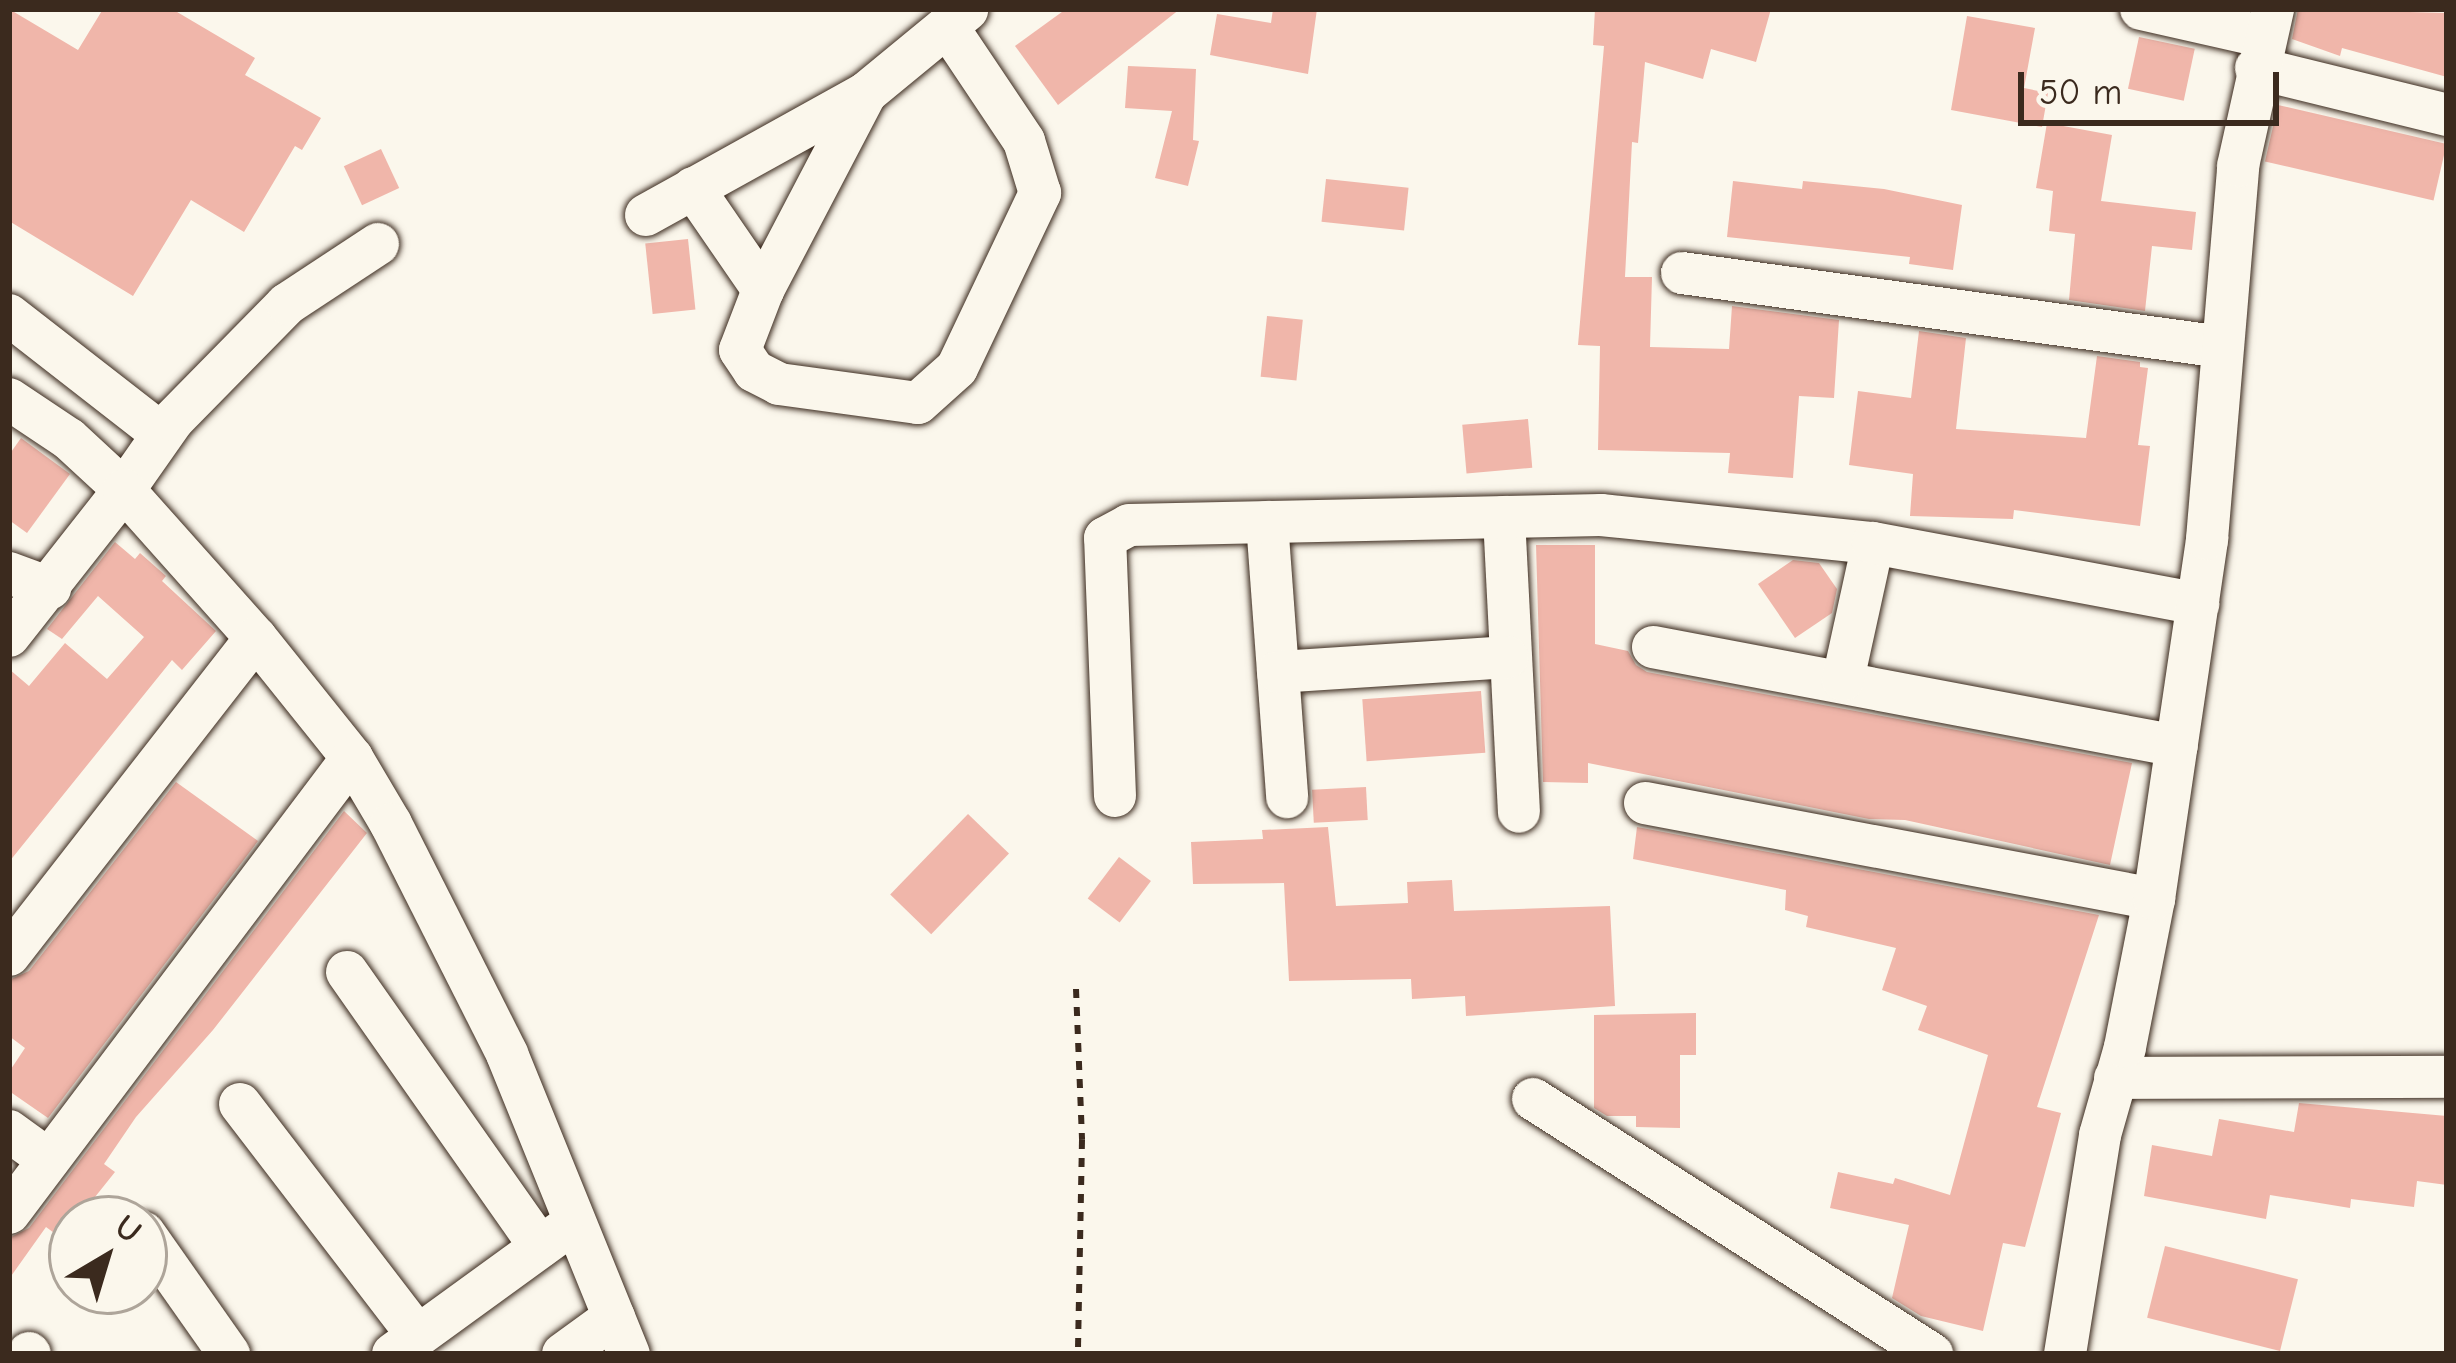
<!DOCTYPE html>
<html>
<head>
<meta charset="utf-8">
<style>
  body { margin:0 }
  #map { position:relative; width:2456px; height:1363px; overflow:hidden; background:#fbf7ec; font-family:"Comic Neue",sans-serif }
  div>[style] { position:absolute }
  .building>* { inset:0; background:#f0b6aa; transform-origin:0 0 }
  .path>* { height:6px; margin-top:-3px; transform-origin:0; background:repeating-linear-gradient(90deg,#3b2a1e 0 9px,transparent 0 18px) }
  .roads { filter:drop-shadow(0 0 3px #3b2a1e) drop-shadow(0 0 3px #3b2a1e) }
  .minor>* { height:42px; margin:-21px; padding:0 21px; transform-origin:21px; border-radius:21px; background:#fbf7ec }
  span { translate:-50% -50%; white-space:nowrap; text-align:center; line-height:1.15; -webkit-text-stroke:9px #fbf7ec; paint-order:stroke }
  .frame { position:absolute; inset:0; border:12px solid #3b2a1e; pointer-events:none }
  .north { position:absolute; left:48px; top:1195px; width:120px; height:120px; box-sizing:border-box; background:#fbf7ec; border:3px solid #aea59a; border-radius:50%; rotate:38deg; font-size:33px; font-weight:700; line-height:48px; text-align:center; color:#3b2a1e }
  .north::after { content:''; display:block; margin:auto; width:42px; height:54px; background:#3b2a1e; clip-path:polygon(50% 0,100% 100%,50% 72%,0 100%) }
  .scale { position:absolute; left:2018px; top:72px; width:261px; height:54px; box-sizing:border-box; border:6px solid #3b2a1e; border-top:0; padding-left:15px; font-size:36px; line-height:42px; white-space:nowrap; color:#3b2a1e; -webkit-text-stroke:9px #fbf7ec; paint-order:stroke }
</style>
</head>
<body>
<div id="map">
  <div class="building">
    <div style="clip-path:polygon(9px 9px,78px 50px,103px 9px,172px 9px,255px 58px,245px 75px,321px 118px,302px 150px,295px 146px,244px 232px,191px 200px,133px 296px,9px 221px)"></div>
    <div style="clip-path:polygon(1066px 9px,1180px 9px,1058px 105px,1015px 46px)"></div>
    <div style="clip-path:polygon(1273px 9px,1317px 9px,1308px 74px,1210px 55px,1217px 14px,1271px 23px)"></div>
    <div style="clip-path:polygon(1595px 9px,1771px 9px,1756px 62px,1711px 49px,1703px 79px,1645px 62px,1638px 143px,1632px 142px,1625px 277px,1652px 277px,1650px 347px,1729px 349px,1732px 306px,1839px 320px,1834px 398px,1799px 396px,1793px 478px,1728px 473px,1730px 453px,1598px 450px,1600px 346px,1578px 345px,1604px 46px,1593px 45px)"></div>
    <div style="clip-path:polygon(2298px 9px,2447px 13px,2447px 77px,2342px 48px,2340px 56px,2292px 39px)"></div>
    <div style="clip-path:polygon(1967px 16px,2035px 28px,2024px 88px,2048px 93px,2042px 127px,1951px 110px)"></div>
    <div style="left:2139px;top:37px;width:57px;height:53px;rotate:12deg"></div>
    <div style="clip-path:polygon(1128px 66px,1196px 69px,1193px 140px,1199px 141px,1188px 186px,1155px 178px,1172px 111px,1125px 108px)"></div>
    <div style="left:2278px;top:105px;width:173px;height:58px;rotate:13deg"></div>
    <div style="clip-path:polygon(2047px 123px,2112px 135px,2101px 201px,2196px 212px,2192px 250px,2152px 246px,2145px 311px,2069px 300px,2075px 234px,2049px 231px,2053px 191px,2036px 188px)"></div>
    <div style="left:381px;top:149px;width:43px;height:41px;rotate:65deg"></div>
    <div style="left:1326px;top:179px;width:83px;height:43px;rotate:6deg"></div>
    <div style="clip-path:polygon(1733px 181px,1802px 189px,1803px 181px,1884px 189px,1962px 205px,1953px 270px,1909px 264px,1910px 257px,1727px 237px)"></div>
    <div style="left:688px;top:239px;width:71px;height:43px;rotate:84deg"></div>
    <div style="left:1267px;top:316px;width:36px;height:61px;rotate:6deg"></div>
    <div style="clip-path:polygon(1919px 331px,1966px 338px,1956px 429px,2086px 438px,2097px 356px,2140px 362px,2140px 367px,2148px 368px,2138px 445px,2150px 446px,2140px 526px,2014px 510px,2013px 519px,1910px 516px,1913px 474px,1849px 465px,1858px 391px,1911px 398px)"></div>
    <div style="left:1528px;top:419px;width:49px;height:66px;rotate:85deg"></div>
    <div style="clip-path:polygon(21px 438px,70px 474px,27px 533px,9px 520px,9px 455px)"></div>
    <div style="clip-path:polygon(115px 542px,135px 559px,140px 553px,166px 576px,162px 581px,216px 631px,182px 670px,172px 660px,9px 862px,9px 669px,29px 686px,65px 643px,107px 679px,144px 637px,98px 596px,62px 639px,47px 629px)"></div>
    <div style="clip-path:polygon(1536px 545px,1595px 545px,1595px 644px,1628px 651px,1636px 665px,1647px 672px,2132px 763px,2110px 865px,1905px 820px,1869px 819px,1588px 763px,1588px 783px,1543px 782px)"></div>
    <div style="clip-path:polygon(1793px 560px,1819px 563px,1837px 589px,1832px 613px,1795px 638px,1758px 584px)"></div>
    <div style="left:1481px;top:691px;width:62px;height:119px;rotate:86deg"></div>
    <div style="clip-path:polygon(176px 782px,258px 841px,48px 1118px,9px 1091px,9px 1072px,25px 1048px,9px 1036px,9px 980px,29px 971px)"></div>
    <div style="left:1366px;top:787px;width:33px;height:54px;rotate:87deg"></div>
    <div style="clip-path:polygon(344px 811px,367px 833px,213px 1030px,136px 1117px,104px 1164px,115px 1172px,95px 1197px,61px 1238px,46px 1227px,9px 1279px,9px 1238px,29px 1228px)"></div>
    <div style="left:968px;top:814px;width:57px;height:112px;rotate:44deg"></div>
    <div style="clip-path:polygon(1328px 827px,1336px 906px,1408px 903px,1407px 882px,1452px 880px,1454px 911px,1610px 906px,1615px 1006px,1466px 1016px,1465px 996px,1412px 999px,1411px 979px,1289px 981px,1284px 883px,1193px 884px,1191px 842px,1263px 839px,1262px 830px)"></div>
    <div style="clip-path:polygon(1637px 827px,2099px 915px,2037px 1107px,2061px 1113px,2025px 1247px,2003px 1243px,1983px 1331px,1921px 1316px,1892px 1298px,1909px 1225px,1830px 1208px,1838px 1172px,1893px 1184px,1895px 1178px,1950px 1195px,1988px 1055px,1918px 1030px,1927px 1006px,1882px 990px,1896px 948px,1806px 927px,1808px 916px,1785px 910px,1786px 890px,1633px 859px)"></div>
    <div style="left:1119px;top:857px;width:40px;height:52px;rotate:37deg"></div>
    <div style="clip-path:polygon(1696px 1013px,1696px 1055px,1680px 1055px,1680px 1128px,1636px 1127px,1636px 1116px,1607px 1116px,1594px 1108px,1594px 1015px)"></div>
    <div style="clip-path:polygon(2299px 1103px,2447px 1116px,2447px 1185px,2417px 1181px,2414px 1207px,2351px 1199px,2350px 1208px,2270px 1195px,2266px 1219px,2144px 1196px,2152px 1145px,2212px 1156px,2219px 1119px,2294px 1132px)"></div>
    <div style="left:2165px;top:1246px;width:137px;height:74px;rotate:14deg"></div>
  </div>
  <div class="path">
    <div style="left:1076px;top:989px;width:151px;rotate:87.7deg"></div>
    <div style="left:1082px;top:1140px;width:214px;rotate:91.1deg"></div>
  </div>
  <div class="roads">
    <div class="minor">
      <div style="left:2141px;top:9px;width:127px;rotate:12.7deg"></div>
      <div style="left:2256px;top:68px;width:197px;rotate:13.8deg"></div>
      <div style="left:866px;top:93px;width:222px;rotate:117.6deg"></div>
      <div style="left:763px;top:290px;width:64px;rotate:111deg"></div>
      <div style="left:740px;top:350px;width:25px;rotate:56deg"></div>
      <div style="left:754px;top:371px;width:28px;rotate:27deg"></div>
      <div style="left:779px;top:384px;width:140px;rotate:7.8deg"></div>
      <div style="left:918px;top:403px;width:52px;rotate:-41.9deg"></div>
      <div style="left:957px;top:368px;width:194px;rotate:-64.6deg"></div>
      <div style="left:1040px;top:193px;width:54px;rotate:-107.1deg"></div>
      <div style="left:1024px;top:141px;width:138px;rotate:-123.8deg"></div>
      <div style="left:693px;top:188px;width:124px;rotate:55.5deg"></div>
      <div style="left:646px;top:215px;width:252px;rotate:-29deg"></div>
      <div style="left:866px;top:93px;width:131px;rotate:-39.4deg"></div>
      <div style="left:1682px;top:273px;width:545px;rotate:7.8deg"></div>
      <div style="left:9px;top:315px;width:194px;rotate:37.9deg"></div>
      <div style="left:9px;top:399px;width:72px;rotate:33.7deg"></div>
      <div style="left:69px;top:439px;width:75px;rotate:42.8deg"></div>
      <div style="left:124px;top:490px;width:85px;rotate:-55deg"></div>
      <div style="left:173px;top:420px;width:163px;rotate:-45.5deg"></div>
      <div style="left:287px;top:304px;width:109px;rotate:-33.4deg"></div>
      <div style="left:1504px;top:517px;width:295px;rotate:87.1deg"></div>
      <div style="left:1267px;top:522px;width:276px;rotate:85.8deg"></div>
      <div style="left:9px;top:573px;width:44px;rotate:20.1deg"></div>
      <div style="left:9px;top:636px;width:186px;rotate:-51.8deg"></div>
      <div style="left:124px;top:490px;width:198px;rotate:48.3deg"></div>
      <div style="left:256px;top:638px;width:154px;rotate:51.3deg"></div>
      <div style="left:352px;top:758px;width:77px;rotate:59.4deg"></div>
      <div style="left:391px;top:824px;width:258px;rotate:63.2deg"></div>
      <div style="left:507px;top:1054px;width:324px;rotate:67.9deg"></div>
      <div style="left:1653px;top:647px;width:533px;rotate:10.7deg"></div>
      <div style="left:1278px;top:672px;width:230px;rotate:-3.7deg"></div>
      <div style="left:1843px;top:680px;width:140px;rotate:-77.6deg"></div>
      <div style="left:1115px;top:796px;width:258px;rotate:-92.2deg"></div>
      <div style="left:1105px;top:538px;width:27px;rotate:-28deg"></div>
      <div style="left:1129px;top:525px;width:472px;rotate:-1.2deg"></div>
      <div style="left:1601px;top:515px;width:273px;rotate:5.9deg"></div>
      <div style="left:1873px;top:543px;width:331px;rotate:10.6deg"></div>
      <div style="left:1645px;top:803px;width:518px;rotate:10.68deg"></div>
      <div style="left:9px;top:955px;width:402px;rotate:-52.1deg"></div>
      <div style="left:347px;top:972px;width:336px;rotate:54.9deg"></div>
      <div style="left:2115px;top:1078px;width:332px;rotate:-0.2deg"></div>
      <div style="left:1533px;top:1099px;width:474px;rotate:32.6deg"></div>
      <div style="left:240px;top:1104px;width:292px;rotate:52.5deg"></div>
      <div style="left:9px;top:1131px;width:49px;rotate:35.9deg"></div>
      <div style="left:9px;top:1213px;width:570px;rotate:-52.99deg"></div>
      <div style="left:144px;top:1233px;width:148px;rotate:54.9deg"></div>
      <div style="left:29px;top:1353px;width:1px;rotate:45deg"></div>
      <div style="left:393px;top:1354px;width:209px;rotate:-36deg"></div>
      <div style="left:563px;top:1354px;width:63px;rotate:-36deg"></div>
      <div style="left:2065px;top:1354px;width:222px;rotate:-80.9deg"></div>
      <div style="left:2100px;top:1135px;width:91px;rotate:-74.1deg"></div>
      <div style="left:2125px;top:1047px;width:151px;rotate:-78.9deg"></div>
      <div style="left:2154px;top:899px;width:364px;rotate:-81.6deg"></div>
      <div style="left:2207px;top:539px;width:374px;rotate:-85.2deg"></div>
      <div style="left:2238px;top:166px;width:161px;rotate:-77.4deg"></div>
    </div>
  </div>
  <div class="frame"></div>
  <div class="north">U</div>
  <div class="scale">50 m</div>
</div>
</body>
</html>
